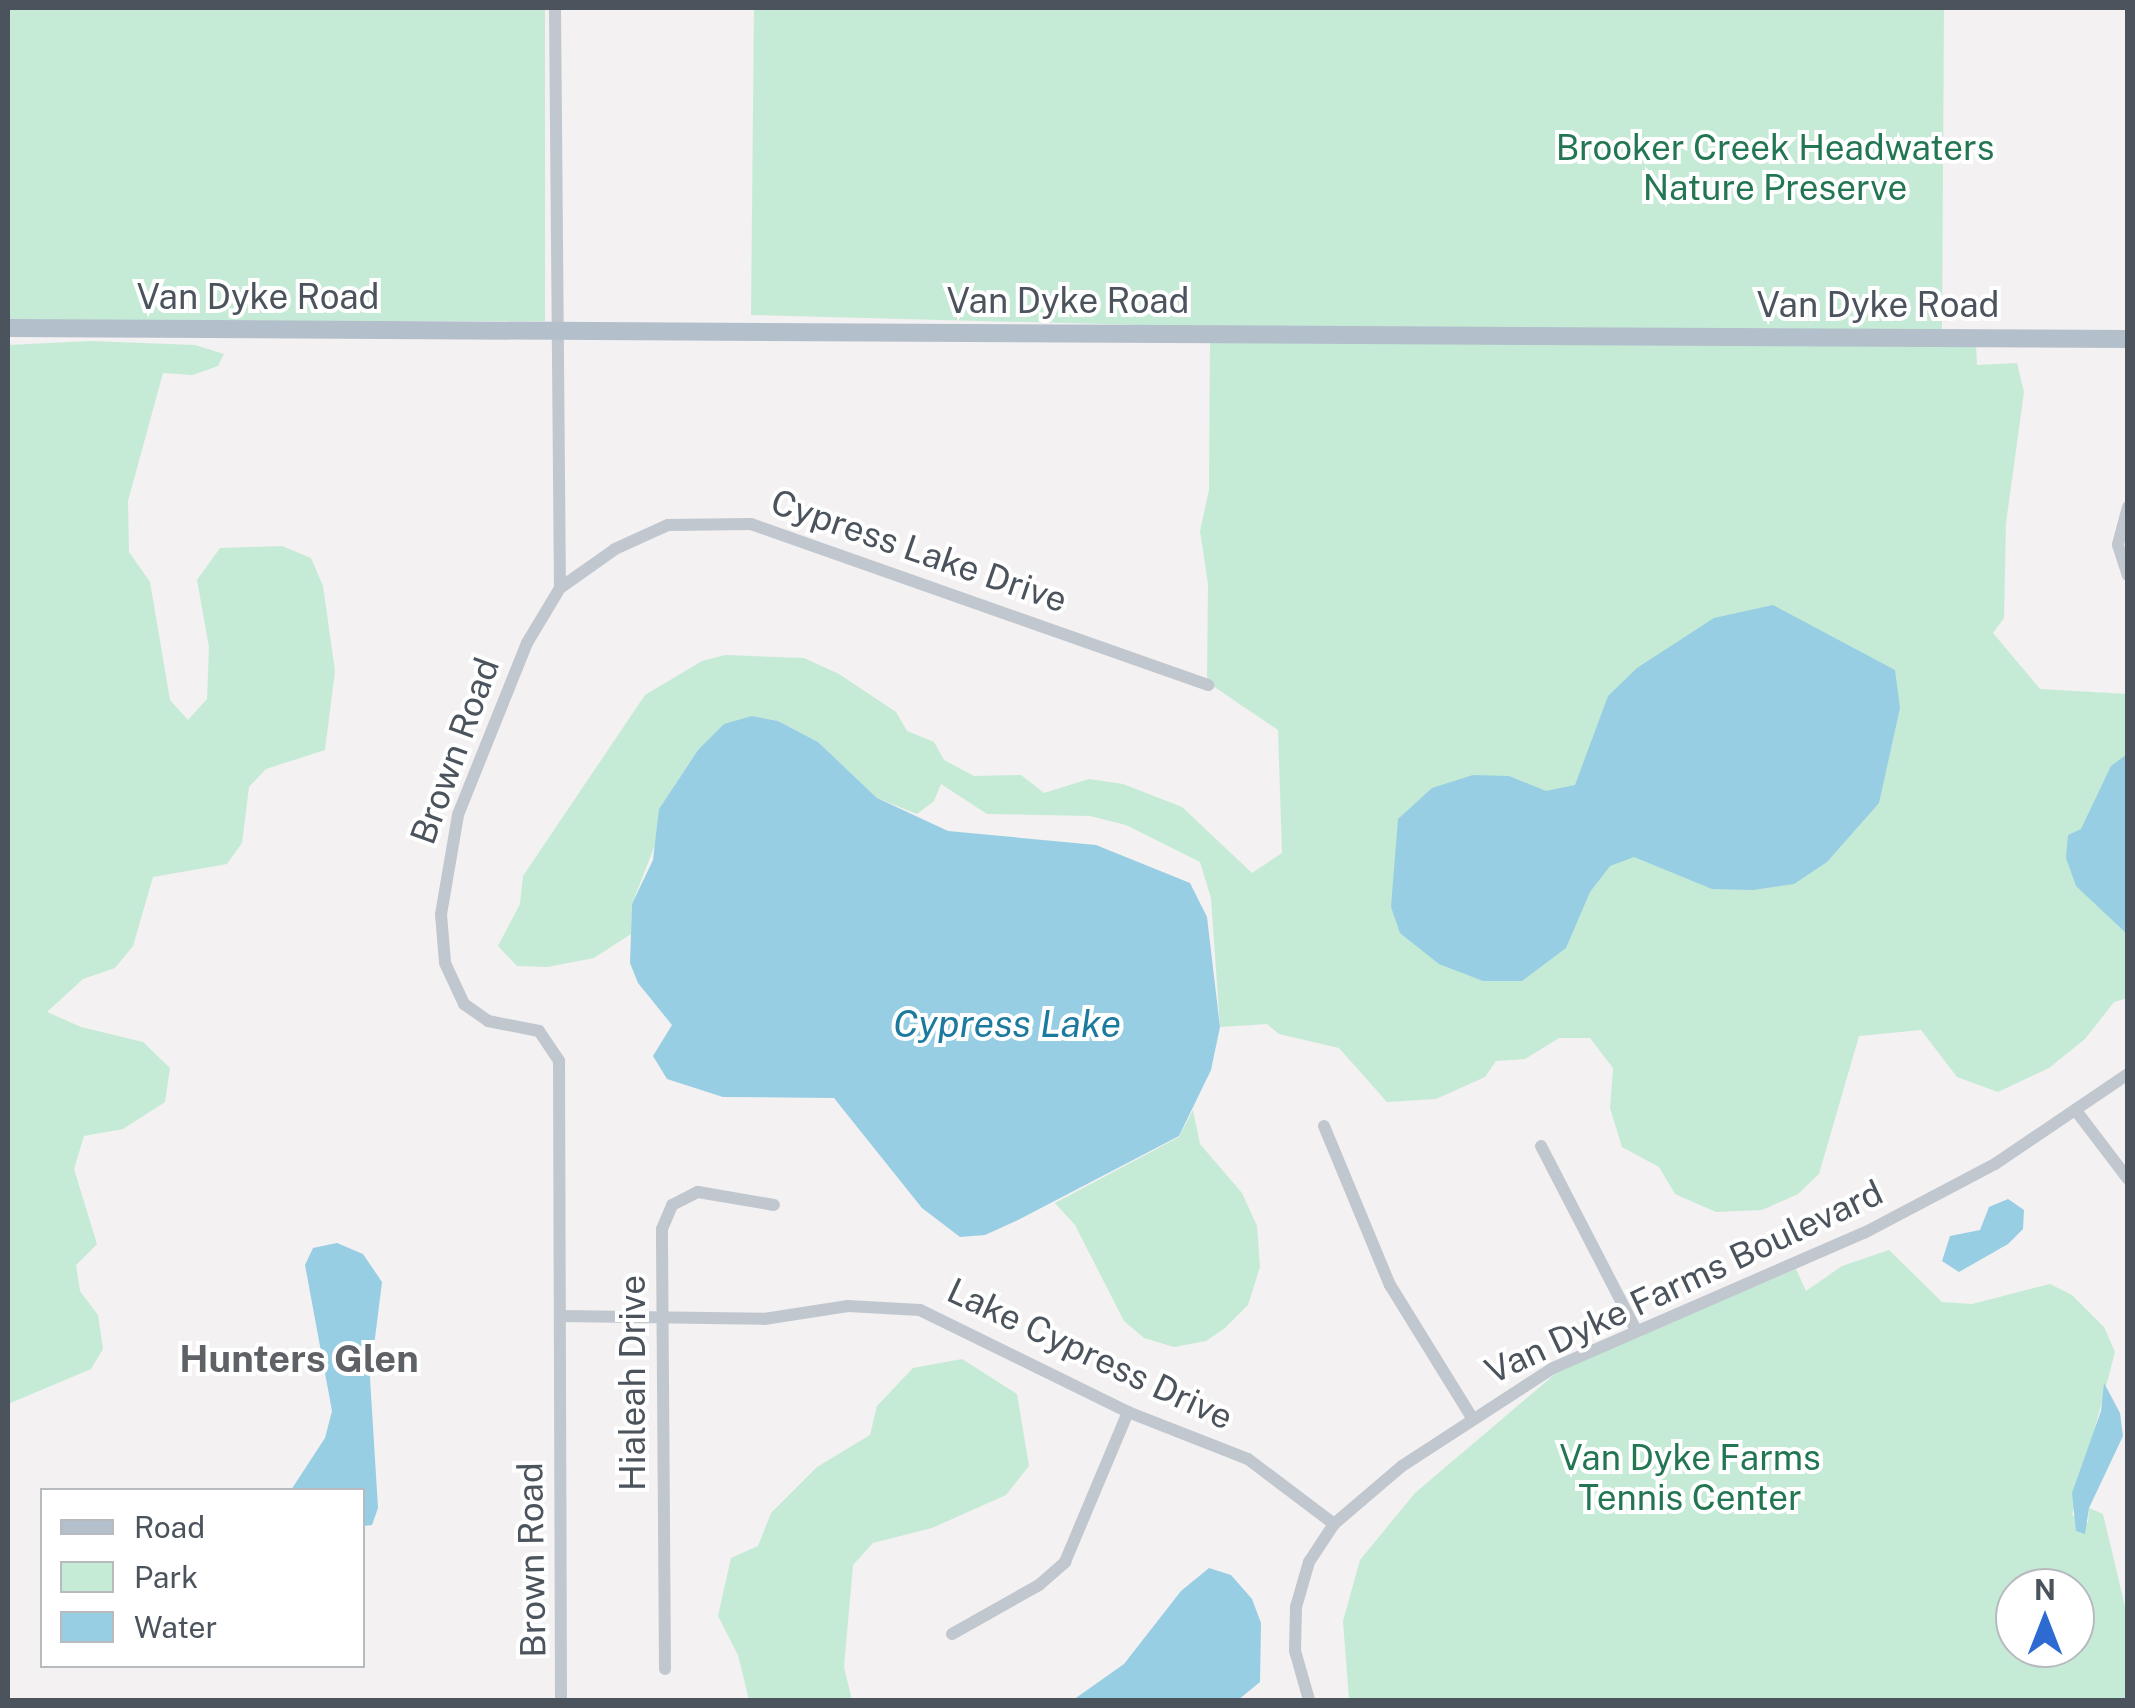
<!DOCTYPE html>
<html>
<head>
<meta charset="utf-8">
<style>
  body { margin:0 }
  #map { position:relative; width:2135px; height:1708px; overflow:hidden; background:#f3f1f1; font-family:"Public Sans",sans-serif }
  div>[style] { position:absolute }
  .green>* { inset:0; background:#c5ebd6; transform-origin:0 0 }
  .water>* { inset:0; background:#97cee3 }
  .minor>* { height:12px; margin:-6px; padding:0 6px; transform-origin:6px; border-radius:6px; background:#c1c7ce }
  .major>* { height:18px; margin:-9px; padding:0 9px; transform-origin:9px; border-radius:9px; background:#b4bfcc }
  span { translate:-50% -50%; white-space:nowrap; text-align:center; line-height:1.15; -webkit-text-stroke:8px #fff; paint-order:stroke }
  .park-label { font-size:35px; color:#227752 }
  .street-label { font-size:35px; color:#4b535c }
  .water-label { font-size:38px; color:#1c7a9e; font-style:italic }
  .neighbourhood-label { font-size:38px; color:#5e6165; font-weight:700 }
  .frame { position:absolute; inset:0; border:10px solid #4b535c; pointer-events:none }
  .legend { position:absolute; left:40px; top:1488px; width:325px; height:180px; box-sizing:border-box; background:#fff; border:2px solid #b7babe; margin:0; padding:12px 18px; list-style:none; font-size:30px; color:#4b535c }
  .legend li { display:flex; align-items:center; gap:20px; height:50px }
  .legend b { width:50px; border:2px solid #b7babe }
  .north { position:absolute; left:1995px; top:1568px; width:100px; height:100px; box-sizing:border-box; background:#fff; border:2px solid #b7babe; border-radius:50%; rotate:0deg; font-size:28px; font-weight:700; line-height:40px; text-align:center; color:#4b535c }
  .north::after { content:''; display:block; margin:auto; width:35px; height:45px; background:#2d6ad1; clip-path:polygon(50% 0,100% 100%,50% 72%,0 100%) }
</style>
</head>
<body>
<div id="map">
  <div class="green">
    <div style="left:8px;top:8px;width:537px;height:313px"></div>
    <div style="clip-path:polygon(754px 8px,1944px 8px,1942px 331px,1216px 327px,751px 315px)"></div>
    <div style="clip-path:polygon(1210px 340px,1976px 345px,1977px 365px,2017px 363px,2024px 392px,2006px 523px,2004px 618px,1993px 633px,2040px 689px,2127px 694px,2127px 998px,2114px 1002px,2085px 1039px,2049px 1068px,1998px 1092px,1957px 1077px,1921px 1030px,1859px 1036px,1819px 1174px,1798px 1194px,1762px 1210px,1716px 1212px,1675px 1194px,1659px 1167px,1622px 1147px,1610px 1108px,1613px 1068px,1590px 1038px,1559px 1038px,1525px 1059px,1496px 1061px,1485px 1077px,1436px 1099px,1387px 1102px,1339px 1048px,1279px 1034px,1267px 1024px,1220px 1027px,1211px 898px,1200px 862px,1126px 825px,1090px 816px,987px 814px,941px 784px,934px 801px,917px 814px,877px 798px,818px 742px,778px 721px,752px 716px,698px 750px,659px 809px,660px 832px,632px 904px,631px 934px,594px 958px,547px 967px,517px 966px,498px 946px,520px 904px,523px 876px,645px 695px,702px 661px,725px 655px,804px 658px,839px 674px,896px 712px,907px 731px,934px 742px,944px 760px,974px 776px,1021px 775px,1044px 793px,1089px 779px,1123px 784px,1182px 807px,1252px 873px,1282px 853px,1278px 730px,1207px 682px,1208px 584px,1200px 531px,1209px 490px)"></div>
    <div style="clip-path:polygon(91px 341px,195px 345px,224px 354px,218px 366px,193px 375px,163px 373px,128px 501px,129px 552px,150px 582px,170px 700px,188px 720px,207px 699px,209px 647px,197px 580px,220px 548px,282px 546px,311px 558px,323px 586px,335px 671px,325px 750px,266px 769px,249px 787px,242px 843px,227px 864px,153px 877px,133px 946px,115px 968px,83px 979px,47px 1012px,81px 1027px,143px 1042px,170px 1068px,165px 1102px,123px 1129px,84px 1136px,74px 1169px,97px 1244px,76px 1265px,80px 1291px,98px 1315px,103px 1349px,91px 1369px,8px 1404px,8px 345px)"></div>
    <div style="clip-path:polygon(1193px 1110px,1200px 1144px,1242px 1193px,1257px 1226px,1260px 1267px,1248px 1305px,1225px 1328px,1206px 1341px,1174px 1347px,1144px 1338px,1124px 1321px,1075px 1225px,1055px 1203px,1179px 1137px)"></div>
    <div style="clip-path:polygon(evenodd,1889px 1250px,1942px 1302px,1972px 1304px,2050px 1284px,2072px 1295px,2104px 1327px,2115px 1352px,2072px 1515px,2088px 1523px,2089px 1508px,2103px 1514px,2127px 1615px,2127px 1700px,1349px 1700px,1343px 1621px,1360px 1560px,1415px 1493px,1561px 1369px,1796px 1269px,1806px 1291px,1842px 1266px,1889px 1250px,2015px 1588px,2075px 1588px,2075px 1648px,2015px 1648px,2015px 1588px)"></div>
    <div style="clip-path:polygon(962px 1359px,1017px 1394px,1029px 1466px,1006px 1495px,932px 1528px,873px 1543px,853px 1565px,844px 1667px,852px 1700px,749px 1700px,738px 1655px,718px 1616px,731px 1558px,758px 1546px,771px 1513px,817px 1467px,870px 1435px,877px 1406px,913px 1368px)"></div>
  </div>
  <div class="water">
    <div style="clip-path:polygon(1773px 605px,1895px 670px,1900px 708px,1879px 803px,1827px 862px,1794px 884px,1753px 890px,1712px 889px,1634px 857px,1610px 866px,1590px 892px,1566px 948px,1522px 981px,1483px 981px,1439px 964px,1400px 933px,1391px 907px,1398px 819px,1432px 788px,1473px 775px,1509px 776px,1546px 791px,1575px 785px,1608px 696px,1637px 668px,1714px 618px)"></div>
    <div style="clip-path:polygon(752px 716px,778px 721px,818px 742px,877px 798px,948px 831px,1096px 845px,1190px 883px,1207px 917px,1220px 1027px,1211px 1070px,1179px 1136px,1018px 1220px,985px 1235px,960px 1237px,922px 1208px,834px 1098px,723px 1097px,667px 1079px,653px 1056px,672px 1025px,638px 983px,630px 963px,632px 904px,653px 860px,659px 809px,698px 750px,724px 724px)"></div>
    <div style="clip-path:polygon(2127px 754px,2127px 934px,2076px 886px,2066px 858px,2068px 835px,2081px 829px,2111px 766px)"></div>
    <div style="clip-path:polygon(2008px 1199px,2024px 1210px,2023px 1229px,2008px 1244px,1959px 1272px,1942px 1261px,1950px 1236px,1980px 1230px,1989px 1207px)"></div>
    <div style="clip-path:polygon(337px 1243px,363px 1254px,382px 1282px,370px 1378px,378px 1508px,372px 1525px,363px 1526px,362px 1490px,291px 1490px,325px 1438px,332px 1411px,305px 1265px,313px 1248px)"></div>
    <div style="clip-path:polygon(2104px 1383px,2120px 1413px,2123px 1436px,2089px 1508px,2085px 1534px,2076px 1531px,2072px 1493px,2101px 1411px)"></div>
    <div style="clip-path:polygon(1209px 1568px,1231px 1575px,1252px 1599px,1261px 1623px,1260px 1682px,1238px 1700px,1073px 1700px,1124px 1664px,1181px 1591px)"></div>
  </div>
  <div class="minor">
    <div style="left:555px;top:8px;width:580px;rotate:89.51deg"></div>
    <div style="left:560px;top:588px;width:64px;rotate:121deg"></div>
    <div style="left:527px;top:643px;width:185px;rotate:111.9deg"></div>
    <div style="left:458px;top:815px;width:100px;rotate:99.7deg"></div>
    <div style="left:441px;top:914px;width:49px;rotate:85.3deg"></div>
    <div style="left:445px;top:963px;width:45px;rotate:65.1deg"></div>
    <div style="left:464px;top:1004px;width:29px;rotate:35deg"></div>
    <div style="left:488px;top:1021px;width:52px;rotate:11.1deg"></div>
    <div style="left:539px;top:1031px;width:36px;rotate:56deg"></div>
    <div style="left:559px;top:1061px;width:639px;rotate:89.82deg"></div>
    <div style="left:2128px;top:507px;width:39px;rotate:105deg"></div>
    <div style="left:2118px;top:545px;width:32px;rotate:72deg"></div>
    <div style="left:560px;top:588px;width:67px;rotate:-35.3deg"></div>
    <div style="left:615px;top:549px;width:58px;rotate:-24.4deg"></div>
    <div style="left:668px;top:525px;width:83px;rotate:-0.7deg"></div>
    <div style="left:751px;top:524px;width:485px;rotate:19.4deg"></div>
    <div style="left:2077px;top:1112px;width:84px;rotate:52.7deg"></div>
    <div style="left:1324px;top:1126px;width:172px;rotate:67.5deg"></div>
    <div style="left:1390px;top:1285px;width:154px;rotate:58.3deg"></div>
    <div style="left:1541px;top:1146px;width:207px;rotate:62.7deg"></div>
    <div style="left:560px;top:1316px;width:204px;rotate:0.8deg"></div>
    <div style="left:764px;top:1319px;width:85px;rotate:-8.8deg"></div>
    <div style="left:848px;top:1306px;width:72px;rotate:3.2deg"></div>
    <div style="left:920px;top:1310px;width:232px;rotate:26.1deg"></div>
    <div style="left:1128px;top:1412px;width:129px;rotate:21.4deg"></div>
    <div style="left:1248px;top:1459px;width:108px;rotate:37.1deg"></div>
    <div style="left:952px;top:1634px;width:100px;rotate:-29.4deg"></div>
    <div style="left:1039px;top:1585px;width:35px;rotate:-41deg"></div>
    <div style="left:1065px;top:1562px;width:163px;rotate:-67.2deg"></div>
    <div style="left:665px;top:1669px;width:440px;rotate:-90.4deg"></div>
    <div style="left:662px;top:1229px;width:26px;rotate:-67deg"></div>
    <div style="left:672px;top:1205px;width:29px;rotate:-27deg"></div>
    <div style="left:698px;top:1192px;width:77px;rotate:9.7deg"></div>
    <div style="left:1309px;top:1700px;width:51px;rotate:-105.9deg"></div>
    <div style="left:1295px;top:1651px;width:44px;rotate:-88.7deg"></div>
    <div style="left:1296px;top:1607px;width:47px;rotate:-73.9deg"></div>
    <div style="left:1309px;top:1562px;width:45px;rotate:-56.7deg"></div>
    <div style="left:1334px;top:1524px;width:89px;rotate:-40.5deg"></div>
    <div style="left:1402px;top:1466px;width:180px;rotate:-33deg"></div>
    <div style="left:1553px;top:1368px;width:339px;rotate:-23.5deg"></div>
    <div style="left:1864px;top:1233px;width:148px;rotate:-27.8deg"></div>
    <div style="left:1995px;top:1164px;width:161px;rotate:-34.1deg"></div>
  </div>
  <div class="major">
    <div style="left:8px;top:328px;width:2120px;rotate:0.3deg"></div>
  </div>
  <div class="park-label">
    <span style="left:1775px;top:168px">Brooker Creek Headwaters<br>Nature Preserve</span>
    <span style="left:1690px;top:1478px">Van Dyke Farms<br>Tennis Center</span>
  </div>
  <div class="street-label">
    <span style="left:258px;top:297px">Van Dyke Road</span>
    <span style="left:1068px;top:301px">Van Dyke Road</span>
    <span style="left:1878px;top:305px">Van Dyke Road</span>
    <span style="left:919px;top:551px;rotate:19deg">Cypress Lake Drive</span>
    <span style="left:455px;top:751px;rotate:-70deg">Brown Road</span>
    <span style="left:1684px;top:1282px;rotate:-25deg">Van Dyke Farms Boulevard</span>
    <span style="left:1090px;top:1354px;rotate:25deg">Lake Cypress Drive</span>
    <span style="left:633px;top:1383px;rotate:-90deg">Hialeah Drive</span>
    <span style="left:532px;top:1560px;rotate:-91deg">Brown Road</span>
  </div>
  <div class="water-label">
    <span style="left:1007px;top:1024px">Cypress Lake</span>
  </div>
  <div class="neighbourhood-label">
    <span style="left:299px;top:1359px">Hunters Glen</span>
  </div>
  <div class="frame"></div>
  <ul class="legend">
  <li><b style="height:12px;background:#b4bfcc"></b>Road</li>
  <li><b style="height:28px;background:#c5ebd6"></b>Park</li>
  <li><b style="height:28px;background:#97cee3"></b>Water</li>
  </ul>
  <div class="north">N</div>
</div>
</body>
</html>
